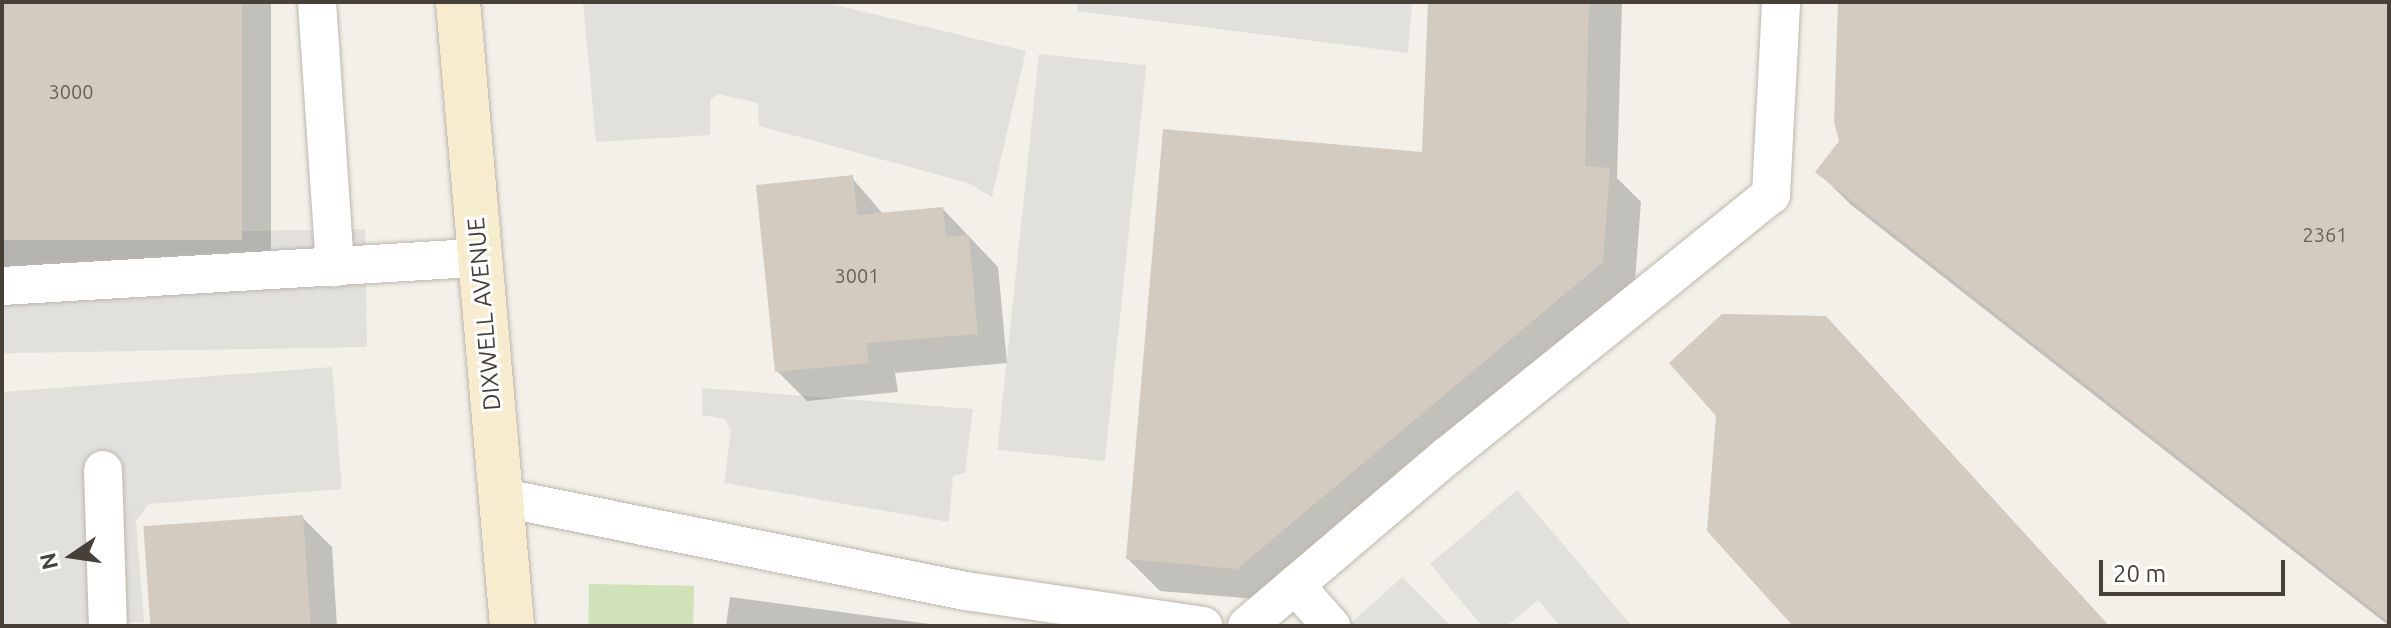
<!DOCTYPE html>
<html>
<head>
<meta charset="utf-8">
<style>
  body { margin:0 }
  #map { position:relative; width:2391px; height:628px; overflow:hidden; background:#f3f0e9; font-family:Ubuntu,sans-serif }
  div>[style] { position:absolute }
  .green>* { inset:0; background:#d0e2b7; transform-origin:0 0 }
  .parking>* { inset:0; background:#e2e0dd; transform-origin:0 0 }
  .shadow>* { inset:0; background:#0003; transform-origin:0 0 }
  .building>* { inset:0; background:#d3cbc0; transform-origin:0 0 }
  .roads { filter:drop-shadow(0 0 2px #bdb7ad) drop-shadow(0 0 2px #bdb7ad) }
  .service>* { height:38px; margin:-19px; padding:0 19px; transform-origin:19px; border-radius:19px; background:#fff }
  .secondary>* { height:44px; margin:-22px; padding:0 22px; transform-origin:22px; border-radius:22px; background:#f8ecce }
  span { translate:-50% -50%; white-space:nowrap; text-align:center; line-height:1.15; -webkit-text-stroke:6px #fff; paint-order:stroke }
  .number-label { font-size:20px; color:#69635a }
  .number-label span { -webkit-text-stroke-width:0 }
  .street-label { font-size:24px; color:#464038 }
  .frame { position:absolute; inset:0; border:4px solid #464038; pointer-events:none }
  .north { position:absolute; left:32px; top:516px; width:80px; height:80px; -webkit-text-stroke:6px #fff; paint-order:stroke; rotate:257deg; font-size:22px; font-weight:700; line-height:32px; text-align:center; color:#464038 }
  .north::after { content:''; display:block; margin:auto; width:28px; height:36px; background:#464038; clip-path:polygon(50% 0,100% 100%,50% 72%,0 100%) }
  .scale { position:absolute; left:2099px; top:560px; width:186px; height:36px; box-sizing:border-box; border:4px solid #464038; border-top:0; padding-left:10px; font-size:24px; line-height:28px; white-space:nowrap; color:#464038; -webkit-text-stroke:6px #fff; paint-order:stroke }
</style>
</head>
<body>
<div id="map">
  <div class="green">
    <div style="left:589px;top:584px;width:105px;height:42px;rotate:1deg"></div>
  </div>
  <div class="parking">
    <div style="clip-path:polygon(583px 2px,823px 2px,1026px 51px,992px 197px,968px 183px,759px 126px,758px 103px,718px 94px,710px 100px,710px 135px,596px 142px)"></div>
    <div style="clip-path:polygon(1077px 2px,1412px 2px,1408px 53px,1077px 11px)"></div>
    <div style="left:1039px;top:54px;width:108px;height:398px;rotate:6deg"></div>
    <div style="left:365px;top:229px;width:118px;height:363px;rotate:89deg"></div>
    <div style="clip-path:polygon(332px 367px,342px 489px,149px 504px,136px 521px,144px 622px,2px 626px,2px 392px)"></div>
    <div style="clip-path:polygon(702px 388px,973px 409px,965px 473px,953px 476px,949px 522px,724px 483px,731px 431px,725px 419px,702px 415px)"></div>
    <div style="clip-path:polygon(1517px 490px,1632px 626px,1560px 626px,1538px 600px,1507px 626px,1482px 626px,1430px 564px)"></div>
    <div style="clip-path:polygon(1402px 577px,1451px 626px,1348px 626px)"></div>
  </div>
  <div class="shadow">
    <div style="left:2px;top:2px;width:269px;height:272px"></div>
    <div style="clip-path:polygon(1430px 2px,1622px 2px,1617px 178px,1641px 202px,1634px 294px,1269px 600px,1160px 591px,1128px 559px,1424px 154px)"></div>
    <div style="clip-path:polygon(1840px 2px,2389px 2px,2389px 626px,1850px 204px,1818px 172px,1841px 142px)"></div>
    <div style="clip-path:polygon(852px 178px,883px 214px,943px 209px,998px 267px,1007px 363px,895px 373px,898px 392px,807px 401px,777px 371px)"></div>
    <div style="clip-path:polygon(1825px 318px,1858px 351px,2109px 626px,1796px 626px)"></div>
    <div style="clip-path:polygon(302px 517px,332px 547px,337px 626px,151px 626px)"></div>
    <div style="clip-path:polygon(730px 597px,944px 626px,726px 626px)"></div>
  </div>
  <div class="building">
    <div style="left:2px;top:2px;width:240px;height:238px"></div>
    <div style="clip-path:polygon(1428px 2px,1589px 2px,1585px 166px,1610px 168px,1603px 262px,1237px 569px,1126px 559px,1163px 129px,1422px 152px)"></div>
    <div style="clip-path:polygon(1838px 2px,2389px 2px,2389px 622px,1815px 172px,1839px 141px,1834px 122px)"></div>
    <div style="clip-path:polygon(853px 175px,857px 215px,943px 207px,946px 237px,969px 235px,978px 334px,866px 343px,869px 363px,775px 372px,756px 185px)"></div>
    <div style="clip-path:polygon(1722px 314px,1826px 316px,2109px 626px,1793px 626px,1707px 531px,1716px 416px,1669px 363px)"></div>
    <div style="left:303px;top:515px;width:111px;height:160px;rotate:86deg"></div>
  </div>
  <div class="roads">
    <div class="service">
      <div style="left:317px;top:2px;width:266px;rotate:86.1deg"></div>
      <div style="left:2px;top:286px;width:478px;rotate:-3.4deg"></div>
      <div style="left:103px;top:470px;width:156px;rotate:88.2deg"></div>
      <div style="left:499px;top:497px;width:476px;rotate:11.4deg"></div>
      <div style="left:966px;top:591px;width:240px;rotate:8.4deg"></div>
      <div style="left:1295px;top:585px;width:55px;rotate:48.7deg"></div>
      <div style="left:1247px;top:626px;width:262px;rotate:-40.4deg"></div>
      <div style="left:1447px;top:456px;width:416px;rotate:-38.9deg"></div>
      <div style="left:1771px;top:195px;width:193px;rotate:-87deg"></div>
    </div>
    <div class="secondary">
      <div style="left:458px;top:2px;width:626px;rotate:85.05deg"></div>
    </div>
  </div>
  <div class="number-label">
    <span style="left:71px;top:91px">3000</span>
    <span style="left:2325px;top:234px">2361</span>
    <span style="left:857px;top:275px">3001</span>
  </div>
  <div class="street-label">
    <span style="left:484px;top:314px;rotate:-95deg">DIXWELL AVENUE</span>
  </div>
  <div class="frame"></div>
  <div class="north">N</div>
  <div class="scale">20 m</div>
</div>
</body>
</html>
